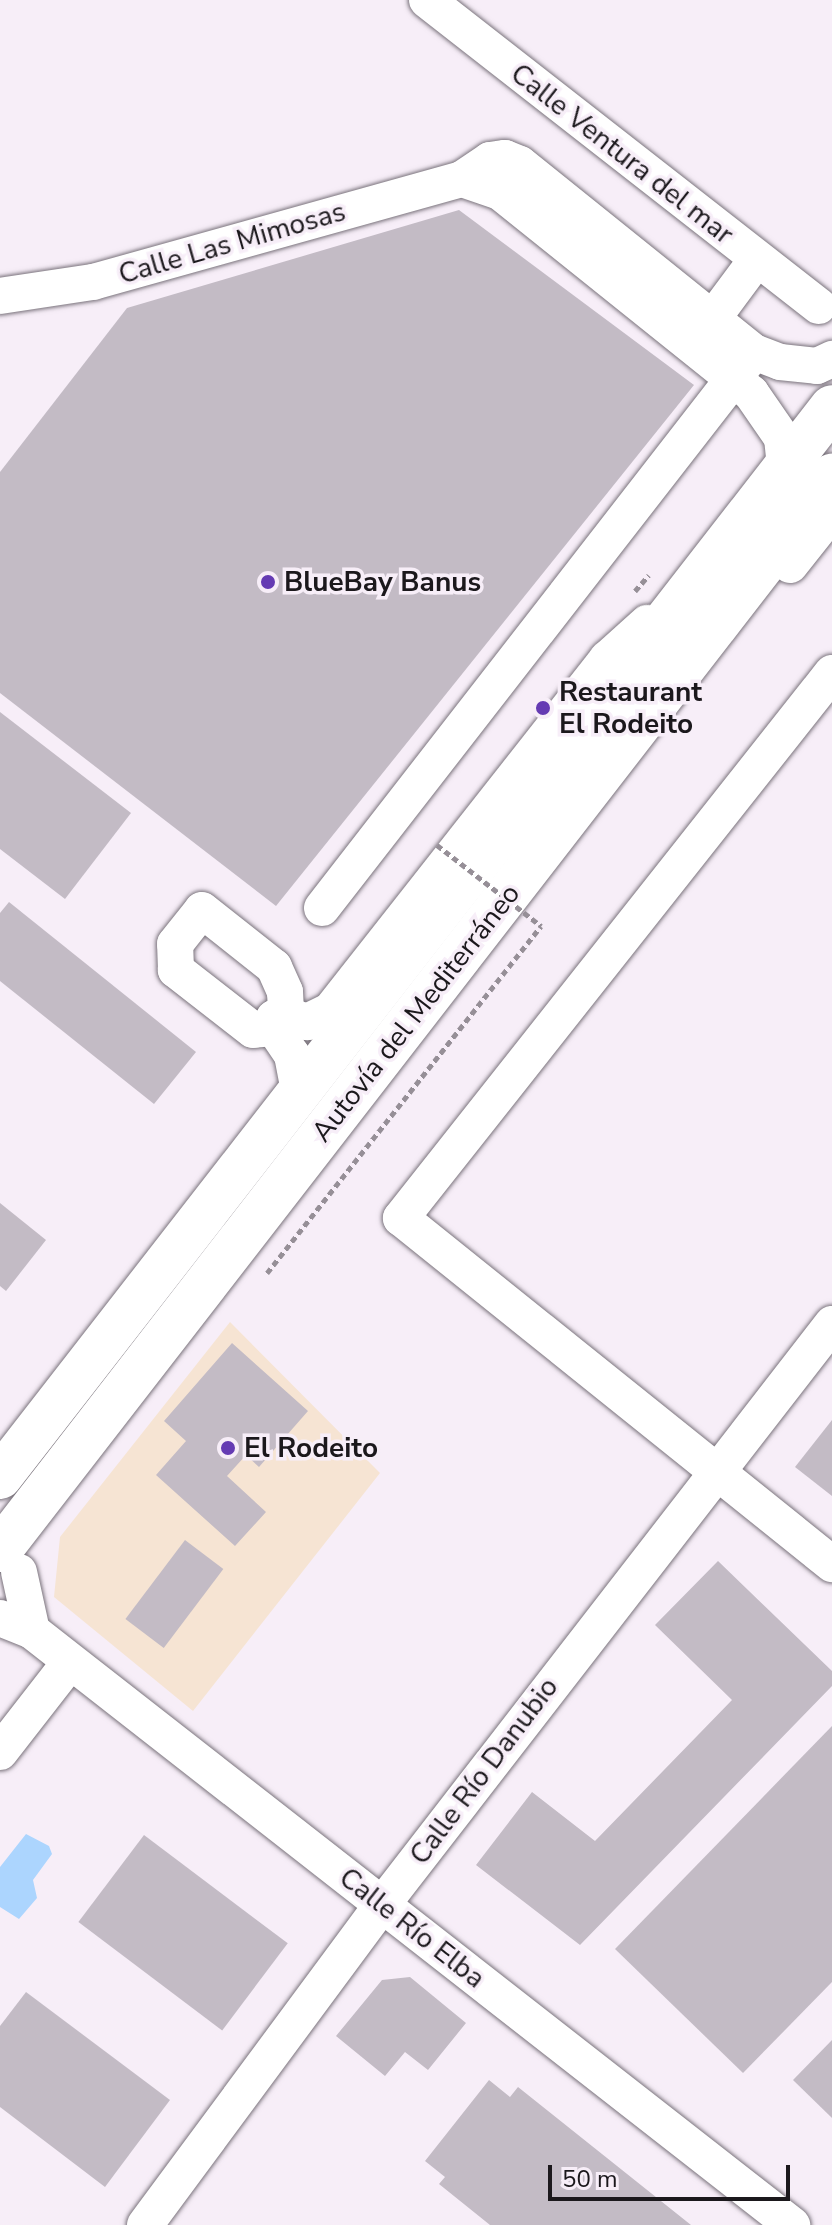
<!DOCTYPE html>
<html>
<head>
<meta charset="utf-8">
<style>
  body { margin:0 }
  #map { position:relative; width:832px; height:2225px; overflow:hidden; background:#f7eef8; font-family:"Nunito Sans",sans-serif }
  div>[style] { position:absolute }
  .commercial>* { inset:0; background:#f6e4d3 }
  .water>* { inset:0; background:#acd5fe }
  .building>* { inset:0; background:#c3bbc5; transform-origin:0 0 }
  .path>* { height:5px; margin-top:-2.5px; transform-origin:0; background:repeating-linear-gradient(90deg,#968f97 0 6px,transparent 0 10px) }
  .roads { filter:drop-shadow(0 0 2px #7a737c) drop-shadow(0 0 2px #7a737c) }
  .minor>* { height:36px; margin:-18px; padding:0 18px; transform-origin:18px; border-radius:18px; background:#fff }
  .highway>* { height:44px; margin:-22px; padding:0 22px; transform-origin:22px; border-radius:22px; background:#fff }
  .path-bridge>* { height:5px; margin-top:-2.5px; transform-origin:0; background:repeating-linear-gradient(90deg,#968f97 0 6px,transparent 0 10px) }
  .dots>* { width:22px; height:22px; translate:-50% -50%; box-sizing:border-box; border:4px solid #f7eef8; border-radius:50% }
  span { translate:-50% -50%; white-space:nowrap; text-align:center; line-height:1.15; -webkit-text-stroke:7px #f7eef8; paint-order:stroke }
  .street-label { font-size:28px; color:#1b181c }
  .poi-label { font-size:28px; color:#1b181c; font-weight:700 }
  .left { translate:0 -50%; text-align:left }
  .scale { position:absolute; left:548px; top:2165px; width:242px; height:36px; box-sizing:border-box; border:4px solid #1b181c; border-top:0; padding-left:10px; font-size:24px; line-height:28px; white-space:nowrap; color:#1b181c; -webkit-text-stroke:6px #f7eef8; paint-order:stroke }
</style>
</head>
<body>
<div id="map">
  <div class="commercial">
    <div style="clip-path:polygon(230px 1322px,380px 1473px,193px 1711px,54px 1597px,60px 1537px)"></div>
  </div>
  <div class="water">
    <div style="clip-path:polygon(26px 1834px,49px 1846px,52px 1854px,33px 1880px,37px 1898px,19px 1919px,0 1907px,0 1867px)"></div>
  </div>
  <div class="building">
    <div style="clip-path:polygon(459px 210px,694px 385px,276px 906px,0 693px,0 472px,127px 308px)"></div>
    <div style="clip-path:polygon(0 712px,131px 813px,65px 899px,0 849px)"></div>
    <div style="clip-path:polygon(9px 902px,196px 1052px,154px 1104px,0 981px,0 913px)"></div>
    <div style="clip-path:polygon(0 1203px,46px 1240px,6px 1291px,0 1286px)"></div>
    <div style="clip-path:polygon(232px 1343px,308px 1411px,259px 1467px,246px 1455px,227px 1476px,266px 1512px,235px 1546px,156px 1475px,186px 1441px,164px 1421px)"></div>
    <div style="clip-path:polygon(832px 1420px,832px 1496px,795px 1467px)"></div>
    <div style="left:185px;top:1540px;width:48px;height:99px;rotate:37deg"></div>
    <div style="clip-path:polygon(718px 1561px,832px 1671px,832px 1686px,580px 1945px,476px 1865px,532px 1792px,595px 1841px,732px 1700px,655px 1625px)"></div>
    <div style="clip-path:polygon(832px 1726px,832px 1982px,743px 2073px,615px 1949px)"></div>
    <div style="left:144px;top:1835px;width:180px;height:109px;rotate:37deg"></div>
    <div style="clip-path:polygon(410px 1977px,466px 2023px,428px 2070px,405px 2052px,385px 2076px,336px 2036px,382px 1980px)"></div>
    <div style="clip-path:polygon(26px 1992px,170px 2100px,105px 2187px,0 2107px,0 2026px)"></div>
    <div style="clip-path:polygon(832px 2040px,832px 2118px,793px 2080px)"></div>
    <div style="clip-path:polygon(489px 2080px,510px 2097px,518px 2087px,691px 2225px,490px 2225px,439px 2184px,445px 2177px,425px 2161px)"></div>
  </div>
  <div class="path">
    <div style="left:635px;top:591px;width:21px;rotate:-49deg"></div>
    <div style="left:267px;top:1273px;width:442px;rotate:-51.7deg"></div>
  </div>
  <div class="roads">
    <div class="minor">
      <div style="left:427px;top:0;width:497px;rotate:38deg"></div>
      <div style="left:462px;top:179px;width:40px;rotate:18.9deg"></div>
      <div style="left:500px;top:192px;width:322px;rotate:38.7deg"></div>
      <div style="left:751px;top:393px;width:55px;rotate:55.4deg"></div>
      <div style="left:782px;top:438px;width:29px;rotate:84deg"></div>
      <div style="left:0;top:296px;width:94px;rotate:-8.6deg"></div>
      <div style="left:93px;top:282px;width:383px;rotate:-15.6deg"></div>
      <div style="left:462px;top:179px;width:34px;rotate:-34deg"></div>
      <div style="left:490px;top:160px;width:15px;rotate:-8deg"></div>
      <div style="left:505px;top:158px;width:16px;rotate:22deg"></div>
      <div style="left:520px;top:164px;width:300px;rotate:38.8deg"></div>
      <div style="left:754px;top:352px;width:28px;rotate:21deg"></div>
      <div style="left:780px;top:362px;width:37px;rotate:6deg"></div>
      <div style="left:817px;top:366px;width:17px;rotate:-25deg"></div>
      <div style="left:699px;top:337px;width:97px;rotate:-53.4deg"></div>
      <div style="left:790px;top:565px;width:68px;rotate:-51.6deg"></div>
      <div style="left:832px;top:673px;width:695px;rotate:128.34deg"></div>
      <div style="left:401px;top:1218px;width:553px;rotate:38.76deg"></div>
      <div style="left:322px;top:908px;width:704px;rotate:-52.15deg"></div>
      <div style="left:274px;top:1028px;width:21px;rotate:175deg"></div>
      <div style="left:253px;top:1030px;width:98px;rotate:-142.1deg"></div>
      <div style="left:176px;top:970px;width:26px;rotate:-92deg"></div>
      <div style="left:175px;top:944px;width:43px;rotate:-51.5deg"></div>
      <div style="left:202px;top:910px;width:92px;rotate:38.4deg"></div>
      <div style="left:274px;top:967px;width:27px;rotate:66deg"></div>
      <div style="left:285px;top:992px;width:22px;rotate:87deg"></div>
      <div style="left:299px;top:1091px;width:37px;rotate:-101deg"></div>
      <div style="left:292px;top:1055px;width:32px;rotate:-124deg"></div>
      <div style="left:274px;top:1028px;width:10px;rotate:-90deg"></div>
      <div style="left:274px;top:1018px;width:10px;rotate:-29deg"></div>
      <div style="left:283px;top:1013px;width:26px;rotate:21deg"></div>
      <div style="left:307px;top:1022px;width:25px;rotate:-26deg"></div>
      <div style="left:330px;top:1011px;width:448px;rotate:-51.8deg"></div>
      <div style="left:607px;top:659px;width:54px;rotate:-42deg"></div>
      <div style="left:19px;top:1572px;width:60px;rotate:77.6deg"></div>
      <div style="left:0;top:1618px;width:35px;rotate:22deg"></div>
      <div style="left:32px;top:1631px;width:965px;rotate:38.01deg"></div>
      <div style="left:0;top:1752px;width:114px;rotate:-52.1deg"></div>
      <div style="left:145px;top:2225px;width:398px;rotate:-53.5deg"></div>
      <div style="left:382px;top:1905px;width:735px;rotate:-52.24deg"></div>
    </div>
    <div class="highway">
      <div style="left:0;top:1477px;width:1355px;rotate:-52.13deg"></div>
      <div style="left:0;top:1550px;width:1359px;rotate:-52.24deg"></div>
    </div>
  </div>
  <div class="path-bridge">
    <div style="left:437px;top:845px;width:132px;rotate:37.9deg"></div>
  </div>
  <div class="dots">
    <div style="left:268px;top:582px;background:#653bb3"></div>
    <div style="left:543px;top:708px;background:#653bb3"></div>
    <div style="left:228px;top:1448px;background:#653bb3"></div>
  </div>
  <div class="street-label">
    <span style="left:622px;top:154px;rotate:38deg">Calle Ventura del mar</span>
    <span style="left:232px;top:243px;rotate:-16deg">Calle Las Mimosas</span>
    <span style="left:416px;top:1013px;rotate:-52deg">Autovía del Mediterráneo</span>
    <span style="left:484px;top:1771px;rotate:-53deg">Calle Río Danubio</span>
    <span style="left:412px;top:1928px;rotate:38deg">Calle Río Elba</span>
  </div>
  <div class="poi-label">
    <span class="left" style="left:284px;top:582px">BlueBay Banus</span>
    <span class="left" style="left:559px;top:708px">Restaurant<br>El Rodeito</span>
    <span class="left" style="left:244px;top:1448px">El Rodeito</span>
  </div>
  <div class="scale">50 m</div>
</div>
</body>
</html>
